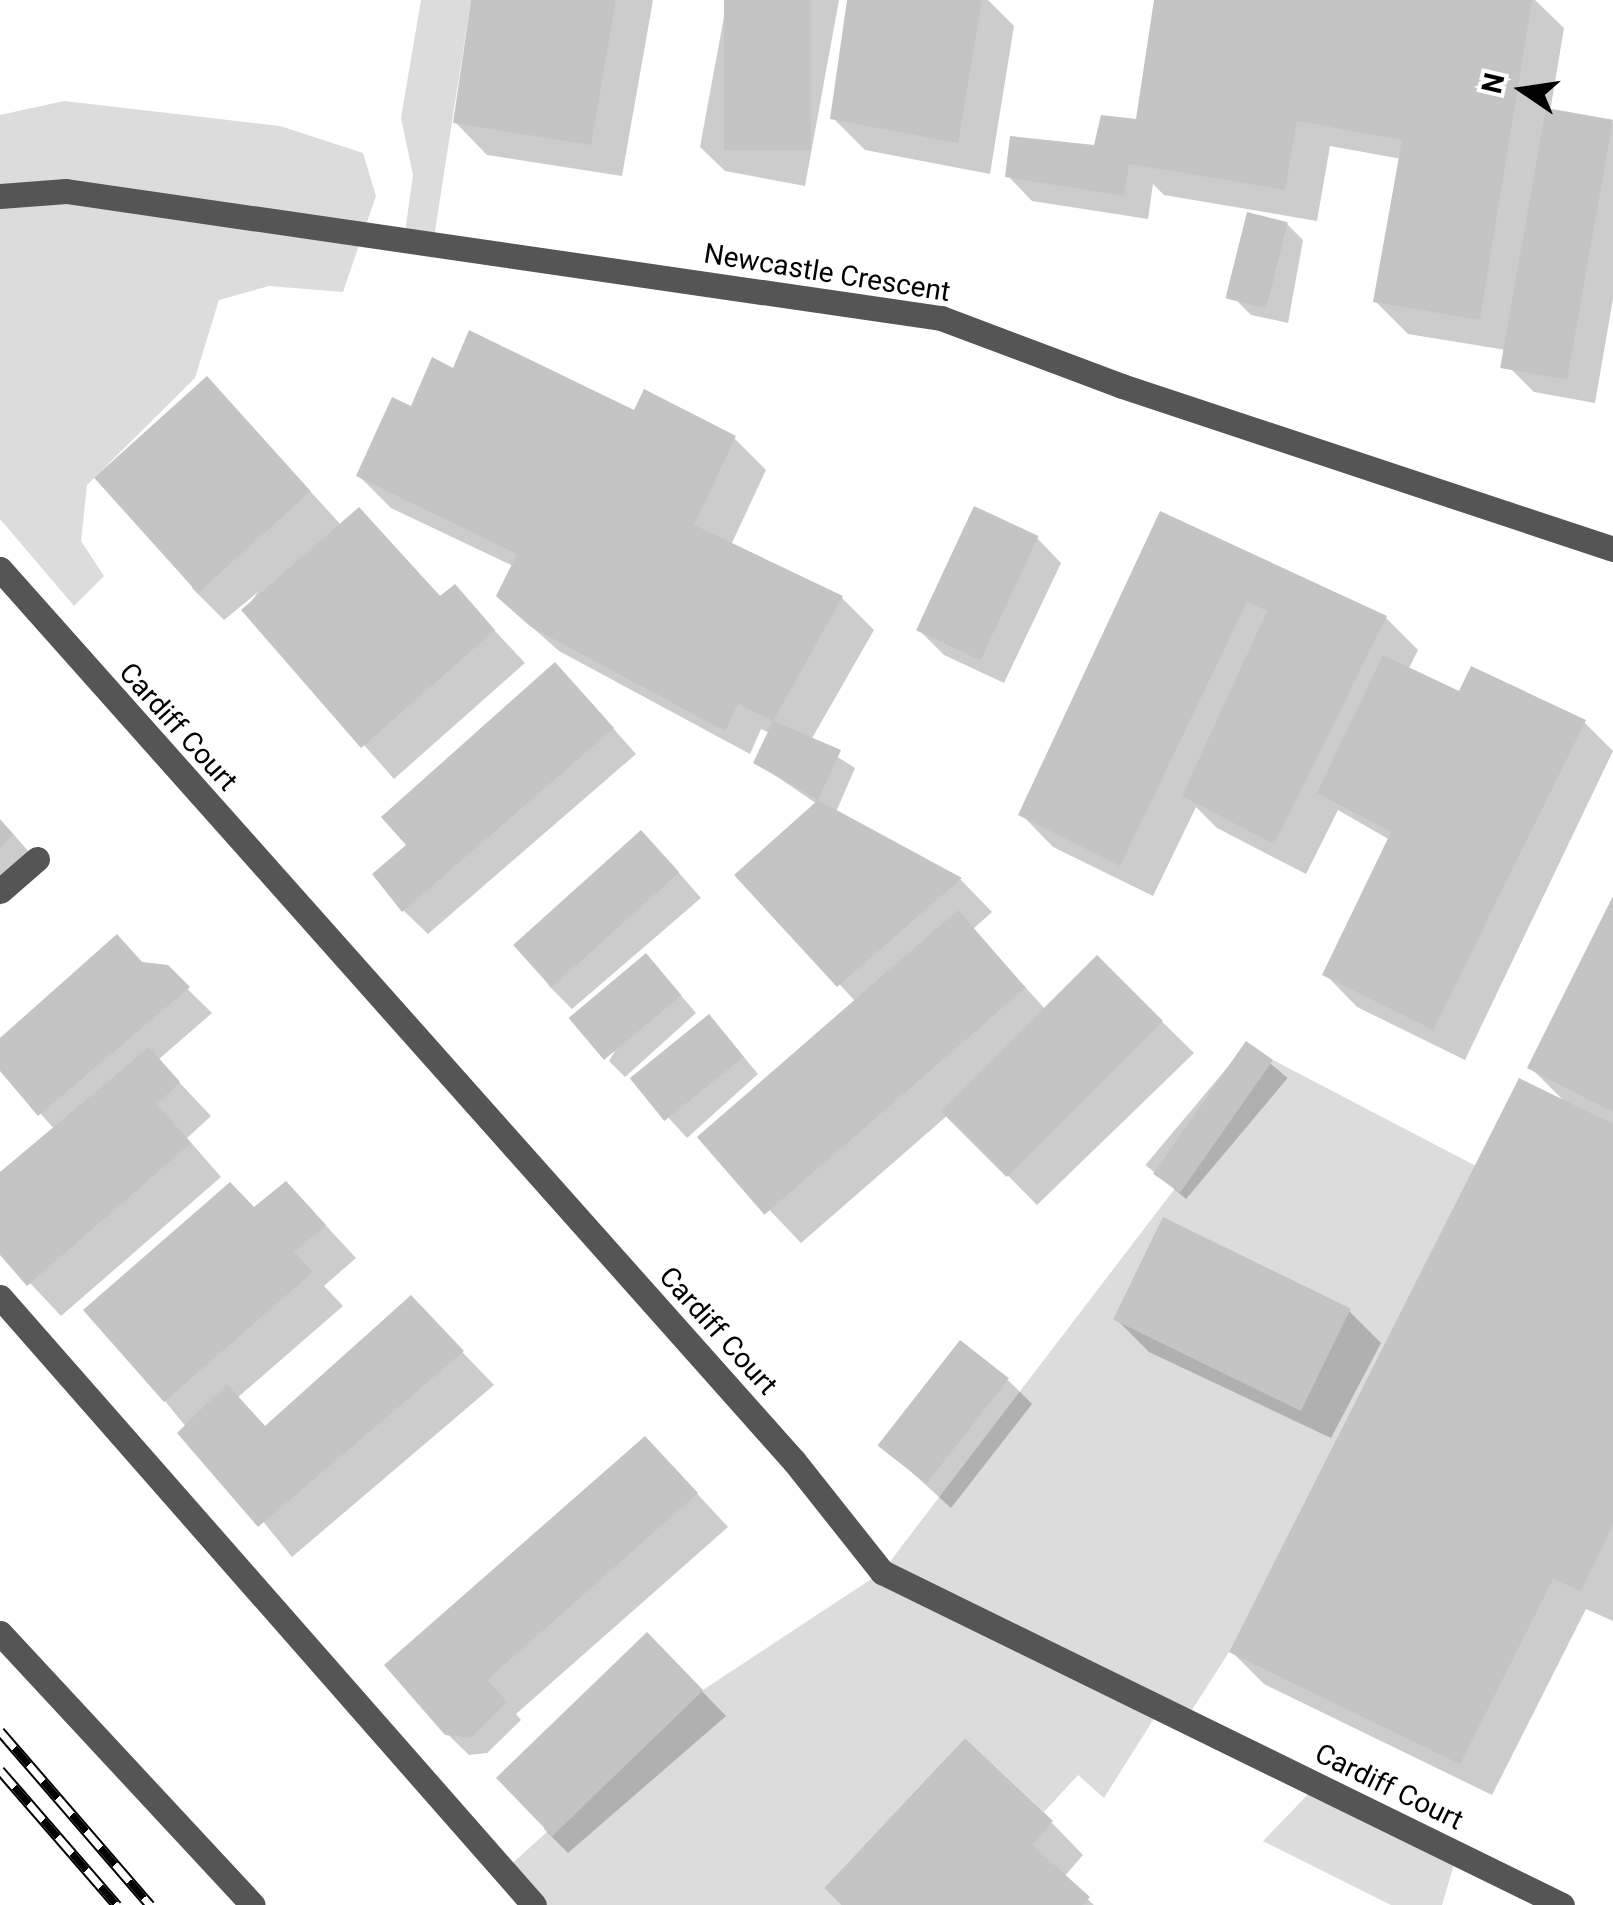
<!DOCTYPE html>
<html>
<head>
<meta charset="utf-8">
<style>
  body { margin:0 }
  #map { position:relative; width:1613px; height:1905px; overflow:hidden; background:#fff; font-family:Roboto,sans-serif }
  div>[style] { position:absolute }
  .green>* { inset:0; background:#dcdcdc }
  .shadow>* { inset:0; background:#0003; transform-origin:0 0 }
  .building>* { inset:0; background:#c4c4c4; transform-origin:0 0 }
  .minor>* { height:25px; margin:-12.5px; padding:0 12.5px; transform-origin:12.5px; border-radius:12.5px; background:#555 }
  .rail>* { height:11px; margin-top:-5.5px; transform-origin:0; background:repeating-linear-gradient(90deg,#fff 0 22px,#000 0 44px); box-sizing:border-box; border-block:2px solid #000 }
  span { translate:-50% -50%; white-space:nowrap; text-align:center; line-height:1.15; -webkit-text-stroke:8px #fff; paint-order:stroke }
  .street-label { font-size:28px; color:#000 }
  .north { position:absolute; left:1473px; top:40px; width:100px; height:100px; -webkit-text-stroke:8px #fff; paint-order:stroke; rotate:283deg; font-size:28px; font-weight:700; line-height:40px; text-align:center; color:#000 }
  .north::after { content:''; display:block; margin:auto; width:35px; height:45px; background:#000; clip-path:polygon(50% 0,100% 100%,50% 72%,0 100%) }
</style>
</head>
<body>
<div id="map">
  <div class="green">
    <div style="clip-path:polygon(421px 0,471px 0,433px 244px,404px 239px,413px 175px,401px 118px)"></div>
    <div style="clip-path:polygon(64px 101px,280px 126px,363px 153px,376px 196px,343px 292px,269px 286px,219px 300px,195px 378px,87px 485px,81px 541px,104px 576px,74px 606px,0 519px,0 115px)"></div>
    <div style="clip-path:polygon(1273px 1060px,1476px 1166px,1229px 1652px,1185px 1721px,1160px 1709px,1104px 1798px,1078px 1775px,1044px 1812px,965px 1738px,824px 1888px,841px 1905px,534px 1905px,504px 1871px,703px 1690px,882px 1572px)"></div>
    <div style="clip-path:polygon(1317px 1785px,1457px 1854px,1442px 1905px,1391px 1905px,1263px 1841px)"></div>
  </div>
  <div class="shadow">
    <div style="clip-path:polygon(474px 0,653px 0,622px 176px,487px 155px,455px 122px)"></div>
    <div style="clip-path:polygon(727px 0,839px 0,805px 186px,725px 171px,700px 147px)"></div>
    <div style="clip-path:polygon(849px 0,988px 0,1014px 26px,990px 174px,865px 150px,833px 118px)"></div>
    <div style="clip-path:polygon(1157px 0,1535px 0,1564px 28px,1550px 112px,1613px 123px,1613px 299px,1595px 403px,1534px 392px,1510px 368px,1512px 351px,1408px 334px,1376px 302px,1402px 159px,1330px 146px,1317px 221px,1164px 195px,1153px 184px,1148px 219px,1032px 201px,1008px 176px,1096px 148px,1138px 121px)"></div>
    <div style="clip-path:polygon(1287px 224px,1303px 240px,1288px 323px,1251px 315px,1235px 299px)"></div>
    <div style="clip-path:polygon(454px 372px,734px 438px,766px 470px,731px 545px,842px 598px,874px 630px,811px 740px,855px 768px,836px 812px,961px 880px,992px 912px,973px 929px,1045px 1009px,1097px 958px,1194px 1053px,1037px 1205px,948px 1115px,801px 1243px,700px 1137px,856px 1002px,737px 875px,817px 804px,756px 762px,770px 733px,761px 729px,750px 754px,559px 651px,524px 620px,513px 566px,391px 508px,359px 476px,413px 409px)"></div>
    <div style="clip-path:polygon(238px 412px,341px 525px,359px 510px,442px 598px,454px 587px,525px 663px,394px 779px,245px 610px,258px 592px,224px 620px,192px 588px)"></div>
    <div style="clip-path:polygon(1161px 515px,1386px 618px,1418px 650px,1408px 670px,1460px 694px,1584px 722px,1613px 751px,1465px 1060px,1357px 1007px,1325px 974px,1390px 840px,1338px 810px,1306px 874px,1217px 828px,1196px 807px,1153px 896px,1053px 847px,1021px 814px)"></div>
    <div style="clip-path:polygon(1037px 538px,1061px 563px,1004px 683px,944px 655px,920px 631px)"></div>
    <div style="clip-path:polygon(579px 690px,636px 754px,428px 934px,403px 910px,410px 845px)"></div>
    <div style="clip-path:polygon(0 819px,44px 869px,0 905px)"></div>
    <div style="clip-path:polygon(665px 857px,701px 898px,572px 1009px,548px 985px)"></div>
    <div style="clip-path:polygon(1613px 901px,1613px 1621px,1586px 1609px,1492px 1795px,1264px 1684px,1232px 1652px,1566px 1103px,1530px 1067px)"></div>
    <div style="clip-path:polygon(144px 965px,166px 968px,212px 1013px,158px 1060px,211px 1116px,187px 1138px,221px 1177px,61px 1316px,0 1251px,0 1176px,55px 1130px,0 1067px,0 1041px)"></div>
    <div style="clip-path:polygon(661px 972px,696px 1013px,625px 1077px,609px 1061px)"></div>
    <div style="clip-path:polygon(724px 1033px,758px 1074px,687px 1138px,635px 1081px)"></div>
    <div style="left:1247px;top:1044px;width:53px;height:158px;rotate:40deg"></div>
    <div style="clip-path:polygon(255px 1209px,317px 1216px,356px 1258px,324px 1286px,343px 1306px,237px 1398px,266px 1427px,442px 1331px,494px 1385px,292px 1557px,165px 1401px)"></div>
    <div style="clip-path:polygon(1349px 1311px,1381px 1343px,1331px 1438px,1149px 1352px,1117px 1320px)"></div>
    <div style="clip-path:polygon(1008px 1380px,1032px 1404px,951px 1508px,884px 1447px)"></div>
    <div style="clip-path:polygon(677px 1472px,728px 1527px,516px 1714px,521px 1720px,487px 1753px,469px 1755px,437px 1724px)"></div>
    <div style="clip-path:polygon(671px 1659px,726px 1716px,568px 1853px,544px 1829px)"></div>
    <div style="clip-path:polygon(1052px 1823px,1083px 1855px,1064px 1877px,1094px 1905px,844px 1905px)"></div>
  </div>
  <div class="building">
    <div style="clip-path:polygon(471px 0,616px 0,591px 145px,453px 123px)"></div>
    <div style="left:724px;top:0;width:87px;height:150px"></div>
    <div style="clip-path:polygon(847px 0,982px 0,958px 143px,830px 119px)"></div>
    <div style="clip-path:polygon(1154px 0,1532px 0,1480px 320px,1373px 302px,1402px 140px,1297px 121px,1285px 190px,1129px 164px,1124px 196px,1005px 177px,1010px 136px,1094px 145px,1101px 115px,1136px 119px)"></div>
    <div style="left:1546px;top:108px;width:68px;height:264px;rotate:10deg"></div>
    <div style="left:1247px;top:212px;width:42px;height:89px;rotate:14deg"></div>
    <div style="clip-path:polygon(469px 330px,634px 410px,644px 389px,736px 436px,694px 525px,843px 596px,773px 721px,738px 704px,725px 731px,531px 627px,496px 596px,517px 554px,356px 476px,392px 397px,411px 406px,432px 357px,453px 368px)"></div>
    <div style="left:207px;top:376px;width:155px;height:152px;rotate:48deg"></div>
    <div style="left:974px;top:506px;width:71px;height:137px;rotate:25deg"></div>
    <div style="clip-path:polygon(359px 507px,440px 596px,455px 584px,495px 630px,361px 748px,241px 610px)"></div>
    <div style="clip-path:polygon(1160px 511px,1387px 616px,1274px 844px,1182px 796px,1267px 611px,1247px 602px,1120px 866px,1018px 815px)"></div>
    <div style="clip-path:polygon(1383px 655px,1459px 691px,1471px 666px,1586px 720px,1433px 1030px,1322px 975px,1391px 832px,1317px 793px)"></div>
    <div style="clip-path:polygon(555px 662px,614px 728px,402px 912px,372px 874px,406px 845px,381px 817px)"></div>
    <div style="clip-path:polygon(773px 721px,841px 750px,818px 800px,753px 763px)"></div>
    <div style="clip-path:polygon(818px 800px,962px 878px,837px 987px,734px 875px)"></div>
    <div style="clip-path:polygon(0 820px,14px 835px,0 847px)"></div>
    <div style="left:641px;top:830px;width:57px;height:172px;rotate:48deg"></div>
    <div style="clip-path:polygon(1613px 896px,1613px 1112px,1527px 1068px)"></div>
    <div style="left:958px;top:910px;width:103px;height:346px;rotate:49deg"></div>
    <div style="clip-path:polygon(117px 934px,142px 962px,168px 965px,190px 987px,38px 1116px,0 1071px,0 1038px)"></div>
    <div style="left:646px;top:953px;width:55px;height:101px;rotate:50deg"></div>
    <div style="left:1097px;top:955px;width:93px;height:221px;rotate:45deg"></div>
    <div style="left:709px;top:1014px;width:55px;height:102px;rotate:51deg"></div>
    <div style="left:1246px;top:1041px;width:33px;height:162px;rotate:35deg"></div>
    <div style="clip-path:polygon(149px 1047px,180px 1082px,157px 1104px,191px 1143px,27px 1286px,0 1255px,0 1172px)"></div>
    <div style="clip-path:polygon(1519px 1078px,1613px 1124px,1613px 1524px,1581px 1591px,1553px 1579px,1460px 1764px,1229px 1652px)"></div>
    <div style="clip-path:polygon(286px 1181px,326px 1225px,294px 1252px,313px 1272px,164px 1402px,83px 1310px,230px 1182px,254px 1207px)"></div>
    <div style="left:1163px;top:1217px;width:209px;height:114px;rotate:26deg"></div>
    <div style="clip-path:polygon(411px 1295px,464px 1351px,258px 1527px,177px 1433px,227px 1384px,265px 1426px)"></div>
    <div style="left:960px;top:1340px;width:62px;height:134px;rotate:38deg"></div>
    <div style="clip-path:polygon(645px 1436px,698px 1493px,487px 1680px,507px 1702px,471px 1738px,445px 1735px,384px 1665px)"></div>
    <div style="left:647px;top:1632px;width:81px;height:210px;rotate:46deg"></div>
    <div style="clip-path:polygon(965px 1738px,1053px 1821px,1032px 1845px,1090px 1897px,1082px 1905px,841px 1905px,824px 1888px)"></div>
  </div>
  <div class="minor">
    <div style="left:0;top:196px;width:66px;rotate:-4.3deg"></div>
    <div style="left:66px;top:191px;width:884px;rotate:8.26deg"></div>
    <div style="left:941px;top:318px;width:193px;rotate:20.6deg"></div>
    <div style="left:1122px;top:386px;width:517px;rotate:18.36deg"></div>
    <div style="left:0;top:569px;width:1194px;rotate:48.33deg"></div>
    <div style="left:794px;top:1461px;width:142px;rotate:51.6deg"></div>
    <div style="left:882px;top:1572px;width:757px;rotate:26.09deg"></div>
    <div style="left:0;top:891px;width:49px;rotate:-40.9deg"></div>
    <div style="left:0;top:1297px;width:809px;rotate:48.71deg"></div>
    <div style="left:0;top:1633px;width:371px;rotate:47.1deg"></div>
  </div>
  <div class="rail">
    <div style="left:0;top:1731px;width:230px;rotate:49.2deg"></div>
    <div style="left:0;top:1770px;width:179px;rotate:49.1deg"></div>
  </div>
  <div class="street-label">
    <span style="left:827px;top:273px;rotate:9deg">Newcastle Crescent</span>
    <span style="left:178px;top:727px;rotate:48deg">Cardiff Court</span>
    <span style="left:718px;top:1331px;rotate:48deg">Cardiff Court</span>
    <span style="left:1389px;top:1787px;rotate:26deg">Cardiff Court</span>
  </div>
  <div class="north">N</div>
</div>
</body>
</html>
